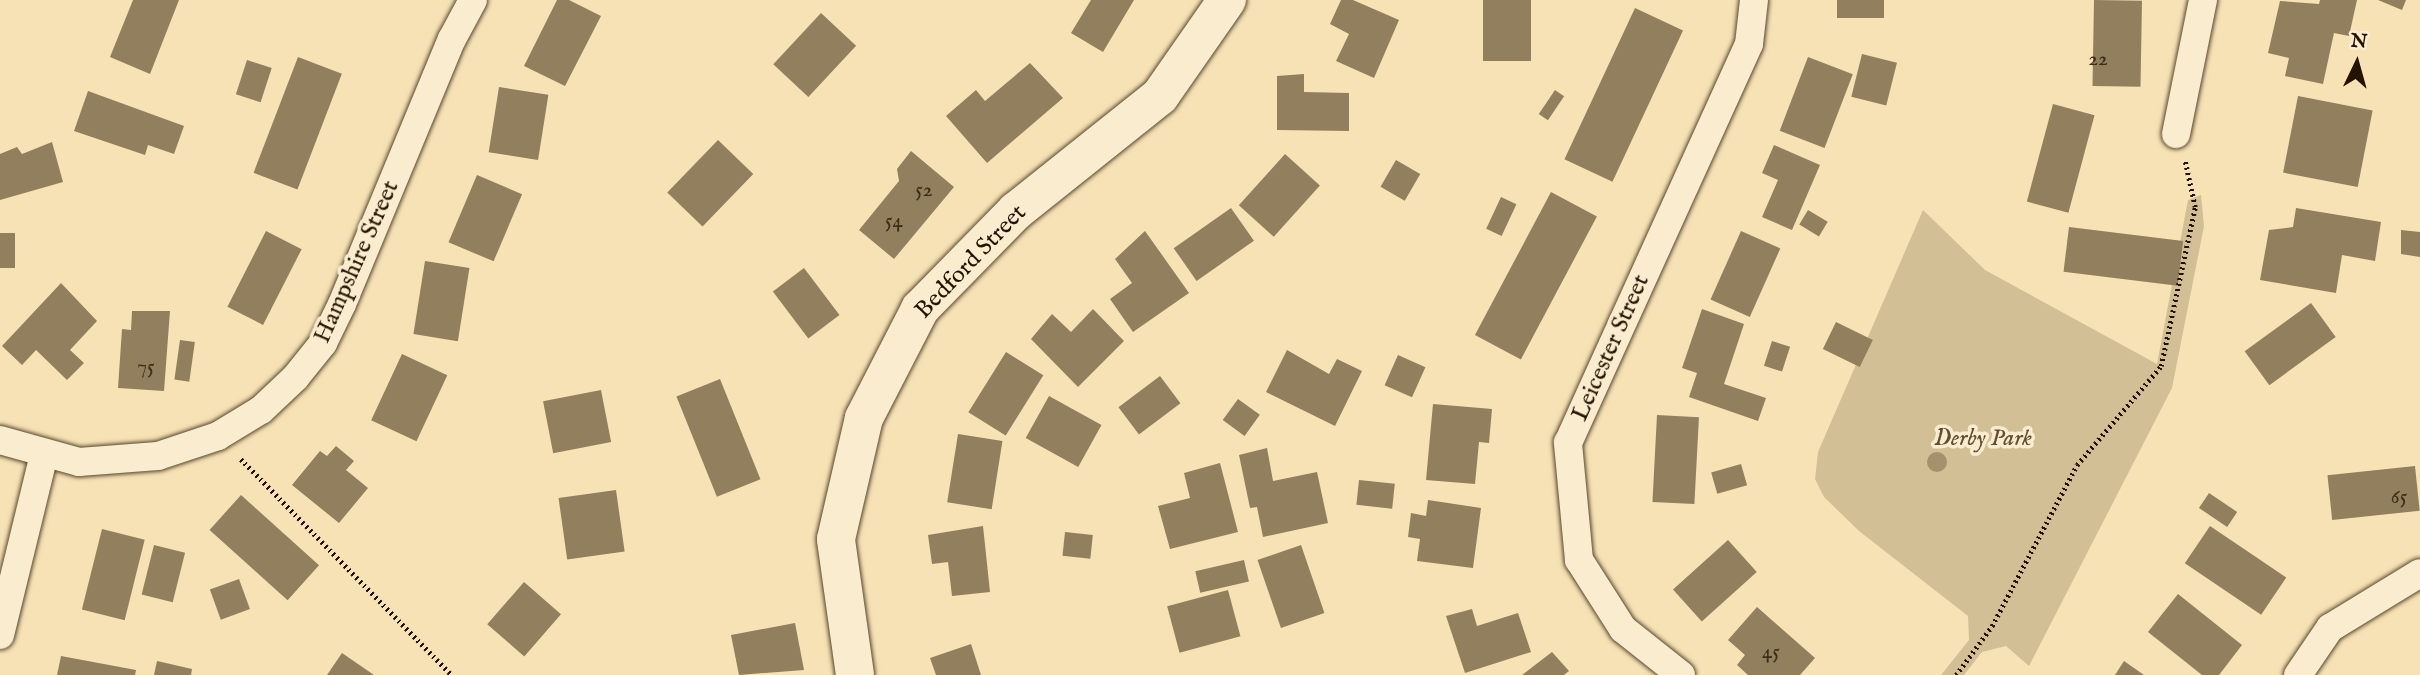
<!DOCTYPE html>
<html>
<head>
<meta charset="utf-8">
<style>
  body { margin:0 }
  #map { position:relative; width:2420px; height:675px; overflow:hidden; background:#f7e2b5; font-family:"IM FELL English",serif }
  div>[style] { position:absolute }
  .green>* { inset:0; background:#d3bf96 }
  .building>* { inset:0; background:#917f5e; transform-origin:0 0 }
  .path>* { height:4.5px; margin-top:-2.25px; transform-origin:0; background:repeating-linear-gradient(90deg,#231300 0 2px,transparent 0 5.5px) }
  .roads { filter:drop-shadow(0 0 2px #58472d) drop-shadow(0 0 2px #58472d) }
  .street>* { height:28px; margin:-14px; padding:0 14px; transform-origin:14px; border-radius:14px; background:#faeccf }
  .secondary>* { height:38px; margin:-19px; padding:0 19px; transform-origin:19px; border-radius:19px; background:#faeccf }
  .trees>* { width:20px; height:20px; margin:-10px; border-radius:50%; background:#a4916e }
  span { translate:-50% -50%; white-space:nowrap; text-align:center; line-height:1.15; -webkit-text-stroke:7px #faeccf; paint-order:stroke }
  .number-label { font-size:21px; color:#3e2e18 }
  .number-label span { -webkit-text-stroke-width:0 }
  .street-label { font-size:24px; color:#231300 }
  .park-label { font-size:24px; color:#614f34; font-style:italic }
  .north { position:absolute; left:2322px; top:28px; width:70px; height:70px; -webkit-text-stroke:5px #faeccf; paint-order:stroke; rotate:5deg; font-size:19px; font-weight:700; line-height:28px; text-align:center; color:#231300 }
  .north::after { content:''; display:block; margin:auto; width:24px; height:32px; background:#231300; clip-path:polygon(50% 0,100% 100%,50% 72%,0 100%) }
</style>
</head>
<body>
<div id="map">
  <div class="green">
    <div style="clip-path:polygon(2201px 195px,2204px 226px,2172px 388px,2029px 666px,2006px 646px,1982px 652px,1964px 675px,1941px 675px,1969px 640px,1968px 616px,1859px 531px,1824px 497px,1815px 479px,1818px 452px,1923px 210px,1985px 270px,2157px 364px,2188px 200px)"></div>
  </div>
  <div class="building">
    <div style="clip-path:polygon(133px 0,179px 0,150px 74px,110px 57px)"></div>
    <div style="clip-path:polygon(557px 0,569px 0,601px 16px,565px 86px,524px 66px)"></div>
    <div style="clip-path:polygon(1091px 0,1134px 0,1103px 52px,1071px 33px)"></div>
    <div style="clip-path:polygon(1341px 0,1353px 0,1399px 20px,1374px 78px,1336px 61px,1349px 34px,1330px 24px)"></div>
    <div style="left:1483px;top:0;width:48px;height:61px"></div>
    <div style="left:1837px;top:0;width:47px;height:18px"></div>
    <div style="left:2094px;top:0;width:48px;height:86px;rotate:1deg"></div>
    <div style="clip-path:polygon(2320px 0,2357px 0,2349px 36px,2334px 33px,2323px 84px,2285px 76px,2289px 58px,2268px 53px,2280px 1px,2319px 4px)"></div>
    <div style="clip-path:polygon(2378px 0,2406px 0,2402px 10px)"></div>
    <div style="left:1635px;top:8px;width:53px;height:167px;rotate:25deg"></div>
    <div style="left:821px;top:13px;width:48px;height:70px;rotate:43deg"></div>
    <div style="left:1862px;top:54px;width:36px;height:44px;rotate:14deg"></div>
    <div style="left:298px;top:57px;width:47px;height:124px;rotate:21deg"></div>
    <div style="left:1808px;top:57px;width:48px;height:79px;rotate:21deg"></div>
    <div style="left:247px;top:60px;width:26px;height:36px;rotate:18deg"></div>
    <div style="clip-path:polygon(1030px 63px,1063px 98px,987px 163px,946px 116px,976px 90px,985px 101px)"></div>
    <div style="clip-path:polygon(1304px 74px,1304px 92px,1349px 93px,1349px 131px,1277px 130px,1277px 76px)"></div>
    <div style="left:499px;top:87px;width:50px;height:66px;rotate:9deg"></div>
    <div style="left:1555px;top:90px;width:11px;height:29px;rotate:34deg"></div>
    <div style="clip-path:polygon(88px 91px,184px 126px,174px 154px,148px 145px,145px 155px,74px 131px)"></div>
    <div style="left:2298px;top:96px;width:76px;height:78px;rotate:11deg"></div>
    <div style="left:2053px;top:104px;width:43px;height:101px;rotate:15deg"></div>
    <div style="left:718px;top:140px;width:49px;height:73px;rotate:44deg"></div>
    <div style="clip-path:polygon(52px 142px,63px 182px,0 200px,0 154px,17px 147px,22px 154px)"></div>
    <div style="clip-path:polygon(1774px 145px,1820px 165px,1792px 230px,1762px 217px,1778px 180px,1762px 173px)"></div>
    <div style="clip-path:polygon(911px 151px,954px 187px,894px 259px,859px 230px,899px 181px,897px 169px)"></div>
    <div style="left:1285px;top:154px;width:47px;height:69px;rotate:42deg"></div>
    <div style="left:1396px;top:160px;width:28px;height:31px;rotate:30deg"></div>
    <div style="left:477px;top:175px;width:49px;height:73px;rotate:23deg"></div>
    <div style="left:1551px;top:192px;width:52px;height:162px;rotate:28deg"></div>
    <div style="left:1501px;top:197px;width:17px;height:35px;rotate:25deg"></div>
    <div style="left:1231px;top:208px;width:40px;height:70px;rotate:55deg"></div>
    <div style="clip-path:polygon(2296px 208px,2381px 222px,2375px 261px,2342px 255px,2336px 293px,2260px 280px,2269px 230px,2293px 227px)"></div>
    <div style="left:1808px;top:210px;width:23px;height:17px;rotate:31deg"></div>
    <div style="left:2069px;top:227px;width:115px;height:45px;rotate:7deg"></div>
    <div style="clip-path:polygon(2401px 230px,2420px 232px,2420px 257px,2401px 254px)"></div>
    <div style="left:266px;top:231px;width:40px;height:85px;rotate:27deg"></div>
    <div style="clip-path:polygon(1145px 231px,1189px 293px,1133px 332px,1110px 299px,1132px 283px,1115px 259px)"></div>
    <div style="left:1741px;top:231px;width:43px;height:75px;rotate:24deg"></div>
    <div style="left:0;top:233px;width:15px;height:35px"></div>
    <div style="left:425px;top:261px;width:45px;height:74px;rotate:9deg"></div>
    <div style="left:804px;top:268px;width:59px;height:39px;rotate:53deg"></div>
    <div style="clip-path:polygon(61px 283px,97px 321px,70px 350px,84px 363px,67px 380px,36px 350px,22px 365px,2px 346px)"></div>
    <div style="left:2311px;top:303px;width:42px;height:82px;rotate:54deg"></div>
    <div style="clip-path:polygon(1093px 309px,1124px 341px,1078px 387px,1031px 339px,1052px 314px,1071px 332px)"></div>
    <div style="clip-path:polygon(1702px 309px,1744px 324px,1724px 384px,1766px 398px,1758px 421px,1689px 397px,1697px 373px,1682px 368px)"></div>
    <div style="clip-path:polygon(132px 311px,170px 311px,164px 391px,118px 388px,122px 329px,131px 330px)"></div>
    <div style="left:1836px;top:322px;width:41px;height:30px;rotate:26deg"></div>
    <div style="left:180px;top:340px;width:15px;height:40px;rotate:8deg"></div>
    <div style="left:1772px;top:341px;width:19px;height:26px;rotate:18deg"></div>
    <div style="clip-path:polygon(1287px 350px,1329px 374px,1337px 359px,1362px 371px,1335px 426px,1266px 392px)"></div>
    <div style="left:1006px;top:352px;width:44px;height:71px;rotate:32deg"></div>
    <div style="left:402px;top:354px;width:50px;height:73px;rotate:25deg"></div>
    <div style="left:1398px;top:355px;width:30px;height:33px;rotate:24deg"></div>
    <div style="left:1160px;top:376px;width:34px;height:52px;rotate:53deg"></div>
    <div style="left:720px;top:379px;width:108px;height:47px;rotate:68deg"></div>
    <div style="left:601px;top:390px;width:53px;height:59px;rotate:79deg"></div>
    <div style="left:1049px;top:396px;width:60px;height:48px;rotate:29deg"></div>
    <div style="left:1238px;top:399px;width:27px;height:26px;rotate:36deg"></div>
    <div style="clip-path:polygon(1433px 404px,1492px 409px,1489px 443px,1479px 442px,1475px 484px,1426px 480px)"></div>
    <div style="left:1657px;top:415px;width:42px;height:87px;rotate:3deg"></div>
    <div style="left:958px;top:434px;width:45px;height:69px;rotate:9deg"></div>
    <div style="clip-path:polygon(336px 446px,354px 461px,346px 470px,368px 488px,339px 523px,292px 485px,320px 451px,327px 456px)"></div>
    <div style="clip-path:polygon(1267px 448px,1273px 481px,1317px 472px,1328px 523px,1263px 537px,1257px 507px,1250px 508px,1239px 455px)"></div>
    <div style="clip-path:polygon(1220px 463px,1238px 532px,1170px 549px,1158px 506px,1190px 498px,1184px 473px)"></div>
    <div style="left:1741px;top:464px;width:22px;height:31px;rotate:74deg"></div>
    <div style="left:2415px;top:466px;width:45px;height:88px;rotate:84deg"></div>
    <div style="left:1359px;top:480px;width:36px;height:25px;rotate:6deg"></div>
    <div style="left:616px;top:490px;width:62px;height:58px;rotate:82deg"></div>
    <div style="left:2209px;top:493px;width:34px;height:18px;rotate:34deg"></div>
    <div style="left:241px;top:495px;width:105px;height:47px;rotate:42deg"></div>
    <div style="clip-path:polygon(1428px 500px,1481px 508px,1473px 568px,1417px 561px,1420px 539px,1408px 537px,1411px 513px,1426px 516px)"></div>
    <div style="clip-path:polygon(983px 526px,990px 592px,952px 596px,948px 562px,932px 564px,928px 535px)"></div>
    <div style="left:2210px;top:526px;width:92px;height:45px;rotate:34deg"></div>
    <div style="left:102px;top:529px;width:44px;height:83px;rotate:14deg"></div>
    <div style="left:1065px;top:532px;width:28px;height:24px;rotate:6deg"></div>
    <div style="left:1728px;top:540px;width:43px;height:74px;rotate:48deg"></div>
    <div style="left:154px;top:545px;width:32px;height:51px;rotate:14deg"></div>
    <div style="left:1301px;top:545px;width:72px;height:46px;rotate:71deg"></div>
    <div style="left:1244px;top:560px;width:22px;height:50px;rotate:77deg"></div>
    <div style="left:239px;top:579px;width:32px;height:31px;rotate:70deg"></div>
    <div style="left:524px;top:582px;width:49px;height:56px;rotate:41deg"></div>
    <div style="left:1228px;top:590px;width:48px;height:63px;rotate:75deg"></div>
    <div style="clip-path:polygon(2178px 594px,2242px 645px,2219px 675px,2202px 675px,2148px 632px)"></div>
    <div style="clip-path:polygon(1757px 607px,1815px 658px,1800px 675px,1748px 675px,1737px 665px,1745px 655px,1728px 640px)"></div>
    <div style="clip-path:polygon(1472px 609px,1477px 626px,1518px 613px,1531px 652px,1465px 673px,1446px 616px)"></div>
    <div style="clip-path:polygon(795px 623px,804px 670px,739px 675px,731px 635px)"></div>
    <div style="clip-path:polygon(971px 644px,981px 675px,936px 675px,930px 658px)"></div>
    <div style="clip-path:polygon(1552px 652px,1569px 671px,1564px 675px,1522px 675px)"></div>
    <div style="clip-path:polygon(342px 653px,374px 675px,327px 675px)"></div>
    <div style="clip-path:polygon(61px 656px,136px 670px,135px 675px,57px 675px)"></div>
    <div style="clip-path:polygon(157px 661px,192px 669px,191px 675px,154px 675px)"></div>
    <div style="clip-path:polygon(2124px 661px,2144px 675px,2115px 675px)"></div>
  </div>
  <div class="path">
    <div style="left:241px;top:459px;width:302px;rotate:45.7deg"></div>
    <div style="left:1956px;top:675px;width:61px;rotate:-53.7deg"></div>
    <div style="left:1992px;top:626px;width:182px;rotate:-62.2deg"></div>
    <div style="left:2077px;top:465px;width:130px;rotate:-49.7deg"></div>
    <div style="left:2161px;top:366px;width:163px;rotate:-77.9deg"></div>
    <div style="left:2195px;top:207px;width:47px;rotate:-102.3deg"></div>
  </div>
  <div class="roads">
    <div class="street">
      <div style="left:2176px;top:134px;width:137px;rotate:-78.6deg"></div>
      <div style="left:0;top:440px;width:82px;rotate:15.6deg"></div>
      <div style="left:79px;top:462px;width:79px;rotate:-4.3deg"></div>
      <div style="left:158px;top:456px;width:63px;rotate:-18.4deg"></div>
      <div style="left:218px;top:436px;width:50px;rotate:-31.2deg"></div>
      <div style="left:261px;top:410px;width:47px;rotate:-43.3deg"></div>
      <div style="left:295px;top:378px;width:45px;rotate:-51.3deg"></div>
      <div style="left:323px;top:343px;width:43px;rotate:-64deg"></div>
      <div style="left:342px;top:304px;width:287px;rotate:-67.5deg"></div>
      <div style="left:452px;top:39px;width:44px;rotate:-61.7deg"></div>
      <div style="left:0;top:635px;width:185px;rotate:-76.3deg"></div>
      <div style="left:1681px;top:675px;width:74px;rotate:-141.6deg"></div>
      <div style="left:1623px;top:629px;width:82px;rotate:-122.5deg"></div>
      <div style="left:1579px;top:560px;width:118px;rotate:-95.4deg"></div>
      <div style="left:1568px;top:443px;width:438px;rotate:-65.6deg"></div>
      <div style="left:1749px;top:44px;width:44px;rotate:-83.5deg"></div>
      <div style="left:2298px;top:675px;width:57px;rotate:-55.8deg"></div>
      <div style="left:2330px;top:628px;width:105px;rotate:-31.4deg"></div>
    </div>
    <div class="secondary">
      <div style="left:855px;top:675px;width:137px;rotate:-98deg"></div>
      <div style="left:836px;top:539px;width:124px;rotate:-77deg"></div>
      <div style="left:864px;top:418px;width:123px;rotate:-62.8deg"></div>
      <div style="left:920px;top:309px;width:137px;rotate:-45.6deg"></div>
      <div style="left:1016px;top:211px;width:184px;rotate:-38.6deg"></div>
      <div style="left:1160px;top:96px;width:117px;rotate:-55.1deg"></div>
    </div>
  </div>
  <div class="trees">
    <div style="left:1937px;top:462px"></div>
  </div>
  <div class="number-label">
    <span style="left:2098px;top:60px">22</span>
    <span style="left:924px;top:191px">52</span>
    <span style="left:894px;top:222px">54</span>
    <span style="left:146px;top:368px">75</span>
    <span style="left:2399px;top:498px">65</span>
    <span style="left:1771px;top:653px">45</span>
  </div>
  <div class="street-label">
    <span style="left:357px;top:262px;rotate:-66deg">Hampshire Street</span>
    <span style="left:971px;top:262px;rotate:-46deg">Bedford Street</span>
    <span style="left:1611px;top:348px;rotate:-66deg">Leicester Street</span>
  </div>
  <div class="park-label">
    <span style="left:1983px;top:439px">Derby Park</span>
  </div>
  <div class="north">N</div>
</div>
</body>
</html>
